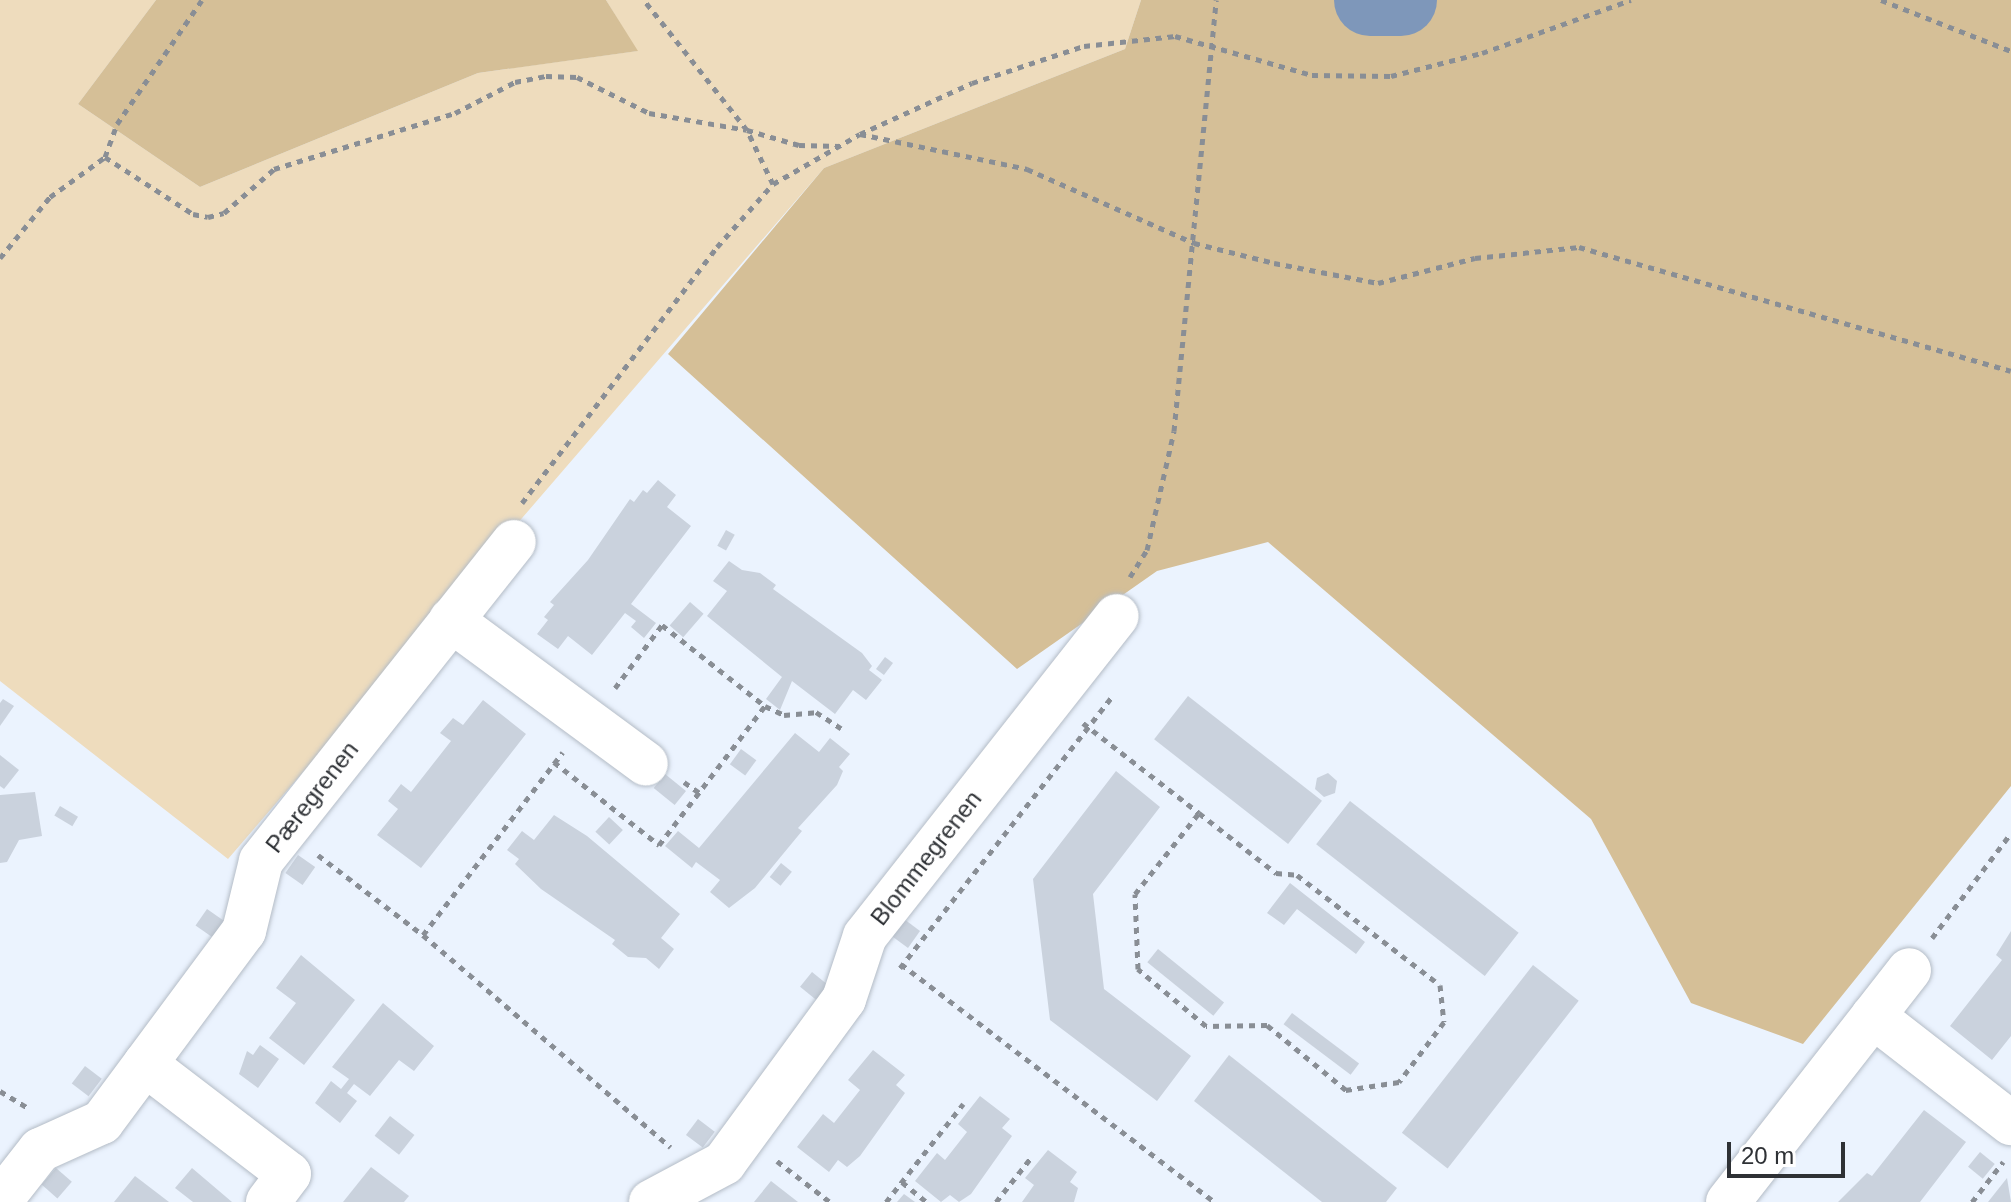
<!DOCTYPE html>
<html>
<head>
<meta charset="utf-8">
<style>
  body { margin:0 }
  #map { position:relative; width:2011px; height:1202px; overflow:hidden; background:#ebf3fe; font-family:Helvetica,sans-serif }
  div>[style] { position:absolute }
  .green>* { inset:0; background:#eedcbd }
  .forest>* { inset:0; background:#d5bf97 }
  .river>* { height:72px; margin:-36px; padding:0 36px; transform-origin:36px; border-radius:36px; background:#7e97ba }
  .building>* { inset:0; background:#cad2dd; transform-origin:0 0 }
  .path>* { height:5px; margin-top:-2.5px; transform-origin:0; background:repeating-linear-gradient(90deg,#898e95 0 6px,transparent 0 12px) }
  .roads { filter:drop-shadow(0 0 2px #b4bcc6) drop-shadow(0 0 2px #b4bcc6) }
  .street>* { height:44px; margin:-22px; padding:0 22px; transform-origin:22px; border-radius:22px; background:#fff }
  span { translate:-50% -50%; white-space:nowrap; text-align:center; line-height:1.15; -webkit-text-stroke:6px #fff; paint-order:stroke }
  .street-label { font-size:24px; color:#2e3135 }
  .scale { position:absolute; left:1727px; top:1142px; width:118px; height:36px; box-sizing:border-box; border:4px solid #2e3135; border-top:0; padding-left:10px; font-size:24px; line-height:28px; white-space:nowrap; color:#2e3135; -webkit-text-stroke:6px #fff; paint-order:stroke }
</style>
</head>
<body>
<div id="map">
  <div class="green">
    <div style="clip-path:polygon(0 0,156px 0,78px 104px,200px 187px,478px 73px,637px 51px,606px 0,1141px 0,1125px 49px,824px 168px,228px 859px,0 681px)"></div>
  </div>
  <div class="forest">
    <div style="clip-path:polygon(156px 0,606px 0,638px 51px,478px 73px,200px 187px,78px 104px)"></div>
    <div style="clip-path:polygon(1141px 0,2011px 0,2011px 786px,1803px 1044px,1691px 1003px,1591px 819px,1268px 542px,1157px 571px,1017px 669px,668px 354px,824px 168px,1125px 49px)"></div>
  </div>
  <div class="river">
    <div style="left:1370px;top:0;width:31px"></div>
  </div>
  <div class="building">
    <div style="clip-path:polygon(658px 480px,676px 495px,667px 507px,691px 526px,631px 604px,656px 623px,644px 638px,631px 627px,636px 621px,625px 613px,592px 655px,568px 636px,558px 649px,537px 634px,548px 620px,544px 617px,554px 605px,550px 602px,588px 560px,630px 499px,634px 502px,643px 490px,647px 493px)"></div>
    <div style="left:726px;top:530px;width:10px;height:18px;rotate:29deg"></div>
    <div style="clip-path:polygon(729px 561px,742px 570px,760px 573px,776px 585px,773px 589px,862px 653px,872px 666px,869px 670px,882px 680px,866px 700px,853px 690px,835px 714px,792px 681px,780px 710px,766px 699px,782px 677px,707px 616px,727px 591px,713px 581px)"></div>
    <div style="left:690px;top:602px;width:18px;height:31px;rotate:41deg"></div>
    <div style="left:885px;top:657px;width:10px;height:15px;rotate:37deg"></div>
    <div style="left:1188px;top:696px;width:170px;height:55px;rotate:38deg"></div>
    <div style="clip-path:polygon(3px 699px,14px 706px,0 726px,0 703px)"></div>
    <div style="clip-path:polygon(483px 700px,526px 734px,421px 868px,377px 835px,398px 809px,388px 801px,401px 784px,411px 792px,451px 741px,440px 733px,453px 718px,463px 725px)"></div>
    <div style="clip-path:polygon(795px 733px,819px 752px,830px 738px,850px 754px,839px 767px,843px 771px,837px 785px,798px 828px,802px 831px,755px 888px,729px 908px,710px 892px,720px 880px,696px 862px,692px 868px,665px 846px,678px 831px,699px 848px)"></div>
    <div style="left:741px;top:749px;width:19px;height:19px;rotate:36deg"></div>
    <div style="clip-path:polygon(0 755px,19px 770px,4px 789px,0 786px)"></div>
    <div style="clip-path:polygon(1116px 771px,1160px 807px,1093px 894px,1104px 989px,1191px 1056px,1157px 1101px,1050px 1020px,1033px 879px)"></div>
    <div style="clip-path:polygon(1328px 773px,1337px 781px,1335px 793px,1324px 797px,1315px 789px,1317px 778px)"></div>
    <div style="left:665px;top:774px;width:27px;height:18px;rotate:39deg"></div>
    <div style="clip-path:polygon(35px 792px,42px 836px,19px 840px,7px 862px,0 863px,0 795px)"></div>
    <div style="left:1350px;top:801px;width:214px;height:55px;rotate:38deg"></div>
    <div style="left:60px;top:806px;width:21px;height:11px;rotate:31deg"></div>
    <div style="clip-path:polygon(554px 815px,587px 836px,680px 914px,661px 938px,674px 949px,659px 969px,646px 958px,628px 957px,612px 944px,615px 940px,541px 889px,515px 864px,519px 859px,507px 850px,522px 831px,534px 840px)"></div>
    <div style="left:609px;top:817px;width:19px;height:20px;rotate:43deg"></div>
    <div style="left:298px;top:855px;width:21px;height:22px;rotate:35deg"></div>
    <div style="left:781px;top:863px;width:14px;height:18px;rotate:39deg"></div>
    <div style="clip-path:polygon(1290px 883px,1365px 942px,1356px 954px,1297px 909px,1284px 925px,1267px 913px)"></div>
    <div style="left:207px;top:909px;width:21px;height:20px;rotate:35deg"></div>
    <div style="clip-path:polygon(904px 919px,920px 931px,908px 948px,889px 934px)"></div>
    <div style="clip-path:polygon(2011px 931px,2011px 1036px,1992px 1060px,1950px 1026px,2002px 960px,1996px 955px)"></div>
    <div style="left:1158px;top:949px;width:85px;height:17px;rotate:39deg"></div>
    <div style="clip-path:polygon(301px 955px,355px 1000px,304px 1065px,269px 1038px,296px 1003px,276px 988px)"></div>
    <div style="left:1533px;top:965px;width:58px;height:213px;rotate:38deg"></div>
    <div style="left:812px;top:972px;width:21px;height:19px;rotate:39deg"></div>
    <div style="clip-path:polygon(383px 1003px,434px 1046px,414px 1071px,399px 1060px,370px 1096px,354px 1084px,347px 1093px,357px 1101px,340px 1123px,315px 1103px,331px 1081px,341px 1089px,349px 1079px,332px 1067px)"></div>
    <div style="left:1292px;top:1013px;width:84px;height:14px;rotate:37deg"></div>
    <div style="clip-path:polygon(260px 1045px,279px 1059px,258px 1088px,239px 1074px,247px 1051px,253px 1055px)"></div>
    <div style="clip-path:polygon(873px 1050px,905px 1075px,896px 1085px,905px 1093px,860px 1156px,847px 1167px,838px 1160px,829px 1172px,797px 1147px,823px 1114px,834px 1123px,860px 1090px,848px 1080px)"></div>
    <div style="clip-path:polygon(1229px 1055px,1397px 1188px,1386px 1202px,1322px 1202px,1194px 1101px)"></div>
    <div style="left:85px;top:1066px;width:21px;height:22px;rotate:37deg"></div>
    <div style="clip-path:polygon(980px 1096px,1010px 1119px,1002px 1128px,1012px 1136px,971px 1194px,959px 1202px,950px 1195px,941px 1202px,915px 1181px,937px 1153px,945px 1160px,967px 1132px,958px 1124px)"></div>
    <div style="clip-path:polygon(1924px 1110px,1966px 1142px,1920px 1202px,1838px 1202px,1867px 1173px,1872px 1176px)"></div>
    <div style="left:390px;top:1116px;width:31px;height:25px;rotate:38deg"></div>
    <div style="left:698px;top:1119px;width:21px;height:20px;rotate:37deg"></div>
    <div style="clip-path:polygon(1048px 1150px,1077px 1172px,1070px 1182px,1078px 1188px,1074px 1202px,1022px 1202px,1034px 1185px,1025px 1178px)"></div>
    <div style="left:1980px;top:1152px;width:19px;height:19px;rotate:39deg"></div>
    <div style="clip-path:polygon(371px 1167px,409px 1196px,404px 1202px,343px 1202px)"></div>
    <div style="left:56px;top:1168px;width:21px;height:22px;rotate:41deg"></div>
    <div style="clip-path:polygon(192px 1168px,232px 1202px,193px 1202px,175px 1188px)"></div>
    <div style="clip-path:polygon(135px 1176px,169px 1202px,114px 1202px)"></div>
    <div style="clip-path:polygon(2007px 1178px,2011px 1202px,1988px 1202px)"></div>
    <div style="clip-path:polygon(771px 1181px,798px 1202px,754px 1202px)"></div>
    <div style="clip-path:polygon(904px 1194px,915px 1202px,897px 1202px)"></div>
  </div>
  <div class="path">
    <div style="left:1881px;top:0;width:140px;rotate:21.4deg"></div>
    <div style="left:860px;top:134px;width:171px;rotate:11.8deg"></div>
    <div style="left:1027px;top:169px;width:183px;rotate:23.9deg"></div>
    <div style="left:1194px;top:243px;width:82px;rotate:14deg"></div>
    <div style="left:1274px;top:263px;width:106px;rotate:10.9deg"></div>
    <div style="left:1378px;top:283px;width:100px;rotate:-14.5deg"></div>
    <div style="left:1475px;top:258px;width:105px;rotate:-6deg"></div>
    <div style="left:1579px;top:247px;width:449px;rotate:16deg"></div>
    <div style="left:105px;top:157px;width:35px;rotate:-70deg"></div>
    <div style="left:117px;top:124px;width:150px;rotate:-55.6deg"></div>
    <div style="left:773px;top:184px;width:100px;rotate:-29.9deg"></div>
    <div style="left:860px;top:134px;width:123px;rotate:-24.5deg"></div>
    <div style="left:972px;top:83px;width:118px;rotate:-18.3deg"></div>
    <div style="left:1084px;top:46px;width:92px;rotate:-6.3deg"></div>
    <div style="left:1175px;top:36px;width:142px;rotate:15.9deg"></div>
    <div style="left:1312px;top:75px;width:79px;rotate:0.7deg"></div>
    <div style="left:1391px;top:76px;width:94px;rotate:-14.2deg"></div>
    <div style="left:1482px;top:53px;width:158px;rotate:-19.6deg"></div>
    <div style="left:0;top:258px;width:79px;rotate:-50.7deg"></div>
    <div style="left:50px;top:197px;width:68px;rotate:-36deg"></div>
    <div style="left:105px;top:157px;width:105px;rotate:32.9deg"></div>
    <div style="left:193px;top:214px;width:15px;rotate:11deg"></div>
    <div style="left:208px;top:217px;width:16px;rotate:-14deg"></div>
    <div style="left:224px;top:213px;width:67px;rotate:-41.3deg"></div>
    <div style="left:274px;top:169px;width:189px;rotate:-17.2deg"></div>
    <div style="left:455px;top:113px;width:68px;rotate:-27.3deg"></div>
    <div style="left:515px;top:82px;width:32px;rotate:-11deg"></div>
    <div style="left:546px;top:76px;width:31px;rotate:2deg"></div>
    <div style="left:577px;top:77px;width:80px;rotate:26.6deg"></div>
    <div style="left:649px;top:113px;width:99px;rotate:9.8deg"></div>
    <div style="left:747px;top:130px;width:54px;rotate:16.1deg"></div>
    <div style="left:799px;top:145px;width:41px;rotate:1.4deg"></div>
    <div style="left:522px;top:503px;width:322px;rotate:-52.7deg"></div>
    <div style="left:717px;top:247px;width:84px;rotate:-48.4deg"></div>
    <div style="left:773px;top:184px;width:60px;rotate:-115.7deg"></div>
    <div style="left:747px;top:130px;width:166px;rotate:-128.4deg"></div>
    <div style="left:1130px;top:577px;width:32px;rotate:-58deg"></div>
    <div style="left:1147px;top:550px;width:122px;rotate:-77.2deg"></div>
    <div style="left:1174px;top:431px;width:433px;rotate:-84.4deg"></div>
    <div style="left:615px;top:688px;width:79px;rotate:-53.3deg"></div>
    <div style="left:662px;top:625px;width:131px;rotate:38.2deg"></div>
    <div style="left:765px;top:706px;width:21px;rotate:25deg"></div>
    <div style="left:784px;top:715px;width:32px;rotate:-5deg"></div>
    <div style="left:816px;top:712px;width:30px;rotate:33deg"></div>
    <div style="left:1083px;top:723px;width:147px;rotate:37.8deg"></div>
    <div style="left:1199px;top:813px;width:98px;rotate:37.9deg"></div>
    <div style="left:1276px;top:873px;width:21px;rotate:5deg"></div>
    <div style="left:1297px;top:875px;width:180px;rotate:37.6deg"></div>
    <div style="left:1440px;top:985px;width:37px;rotate:84deg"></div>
    <div style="left:1444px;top:1022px;width:75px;rotate:126.9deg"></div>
    <div style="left:1399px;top:1082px;width:54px;rotate:171.4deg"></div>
    <div style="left:1346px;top:1090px;width:102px;rotate:-140.6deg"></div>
    <div style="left:1267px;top:1025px;width:61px;rotate:179.1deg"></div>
    <div style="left:1206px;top:1026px;width:89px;rotate:-140deg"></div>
    <div style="left:1138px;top:969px;width:75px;rotate:-92.3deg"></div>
    <div style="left:1135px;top:894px;width:103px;rotate:-51.7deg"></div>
    <div style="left:554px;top:762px;width:134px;rotate:38.3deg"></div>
    <div style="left:659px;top:845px;width:175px;rotate:-52.7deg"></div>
    <div style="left:684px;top:782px;width:19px;rotate:35deg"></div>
    <div style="left:318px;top:855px;width:132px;rotate:37.3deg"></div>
    <div style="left:423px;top:935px;width:326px;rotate:40.6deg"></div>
    <div style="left:423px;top:935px;width:230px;rotate:-52.6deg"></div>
    <div style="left:1932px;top:938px;width:131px;rotate:-53deg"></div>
    <div style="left:901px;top:964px;width:393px;rotate:37.2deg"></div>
    <div style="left:900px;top:968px;width:346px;rotate:-52deg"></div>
    <div style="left:0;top:1091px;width:35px;rotate:31deg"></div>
    <div style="left:777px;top:1161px;width:67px;rotate:37.7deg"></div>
    <div style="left:902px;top:1182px;width:32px;rotate:39deg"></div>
    <div style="left:886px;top:1202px;width:125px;rotate:-51.8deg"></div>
    <div style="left:996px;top:1202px;width:55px;rotate:-51.7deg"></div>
    <div style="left:1972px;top:1202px;width:51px;rotate:-52.2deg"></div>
  </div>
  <div class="roads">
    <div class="street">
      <div style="left:451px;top:620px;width:242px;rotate:36.4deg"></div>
      <div style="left:1873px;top:1016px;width:175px;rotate:37.8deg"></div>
      <div style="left:145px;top:1064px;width:181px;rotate:37.4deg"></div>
      <div style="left:289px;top:1174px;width:35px;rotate:127deg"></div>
      <div style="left:0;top:1201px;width:65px;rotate:-51.9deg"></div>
      <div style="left:40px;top:1150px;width:68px;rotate:-24.3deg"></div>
      <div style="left:102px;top:1122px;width:238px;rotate:-53.4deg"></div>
      <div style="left:244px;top:931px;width:72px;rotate:-76.3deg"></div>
      <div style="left:261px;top:861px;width:407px;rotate:-51.6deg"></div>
      <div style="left:651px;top:1202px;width:83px;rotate:-28.1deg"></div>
      <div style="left:724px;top:1163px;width:203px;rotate:-53.8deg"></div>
      <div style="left:844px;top:999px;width:66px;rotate:-71.6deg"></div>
      <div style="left:865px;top:936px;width:407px;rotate:-51.8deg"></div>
      <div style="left:1728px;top:1202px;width:294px;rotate:-52deg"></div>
    </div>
  </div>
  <div class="street-label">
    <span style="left:312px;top:797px;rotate:-52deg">Pæregrenen</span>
    <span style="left:926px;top:858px;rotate:-52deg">Blommegrenen</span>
  </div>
  <div class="scale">20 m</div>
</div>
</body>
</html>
